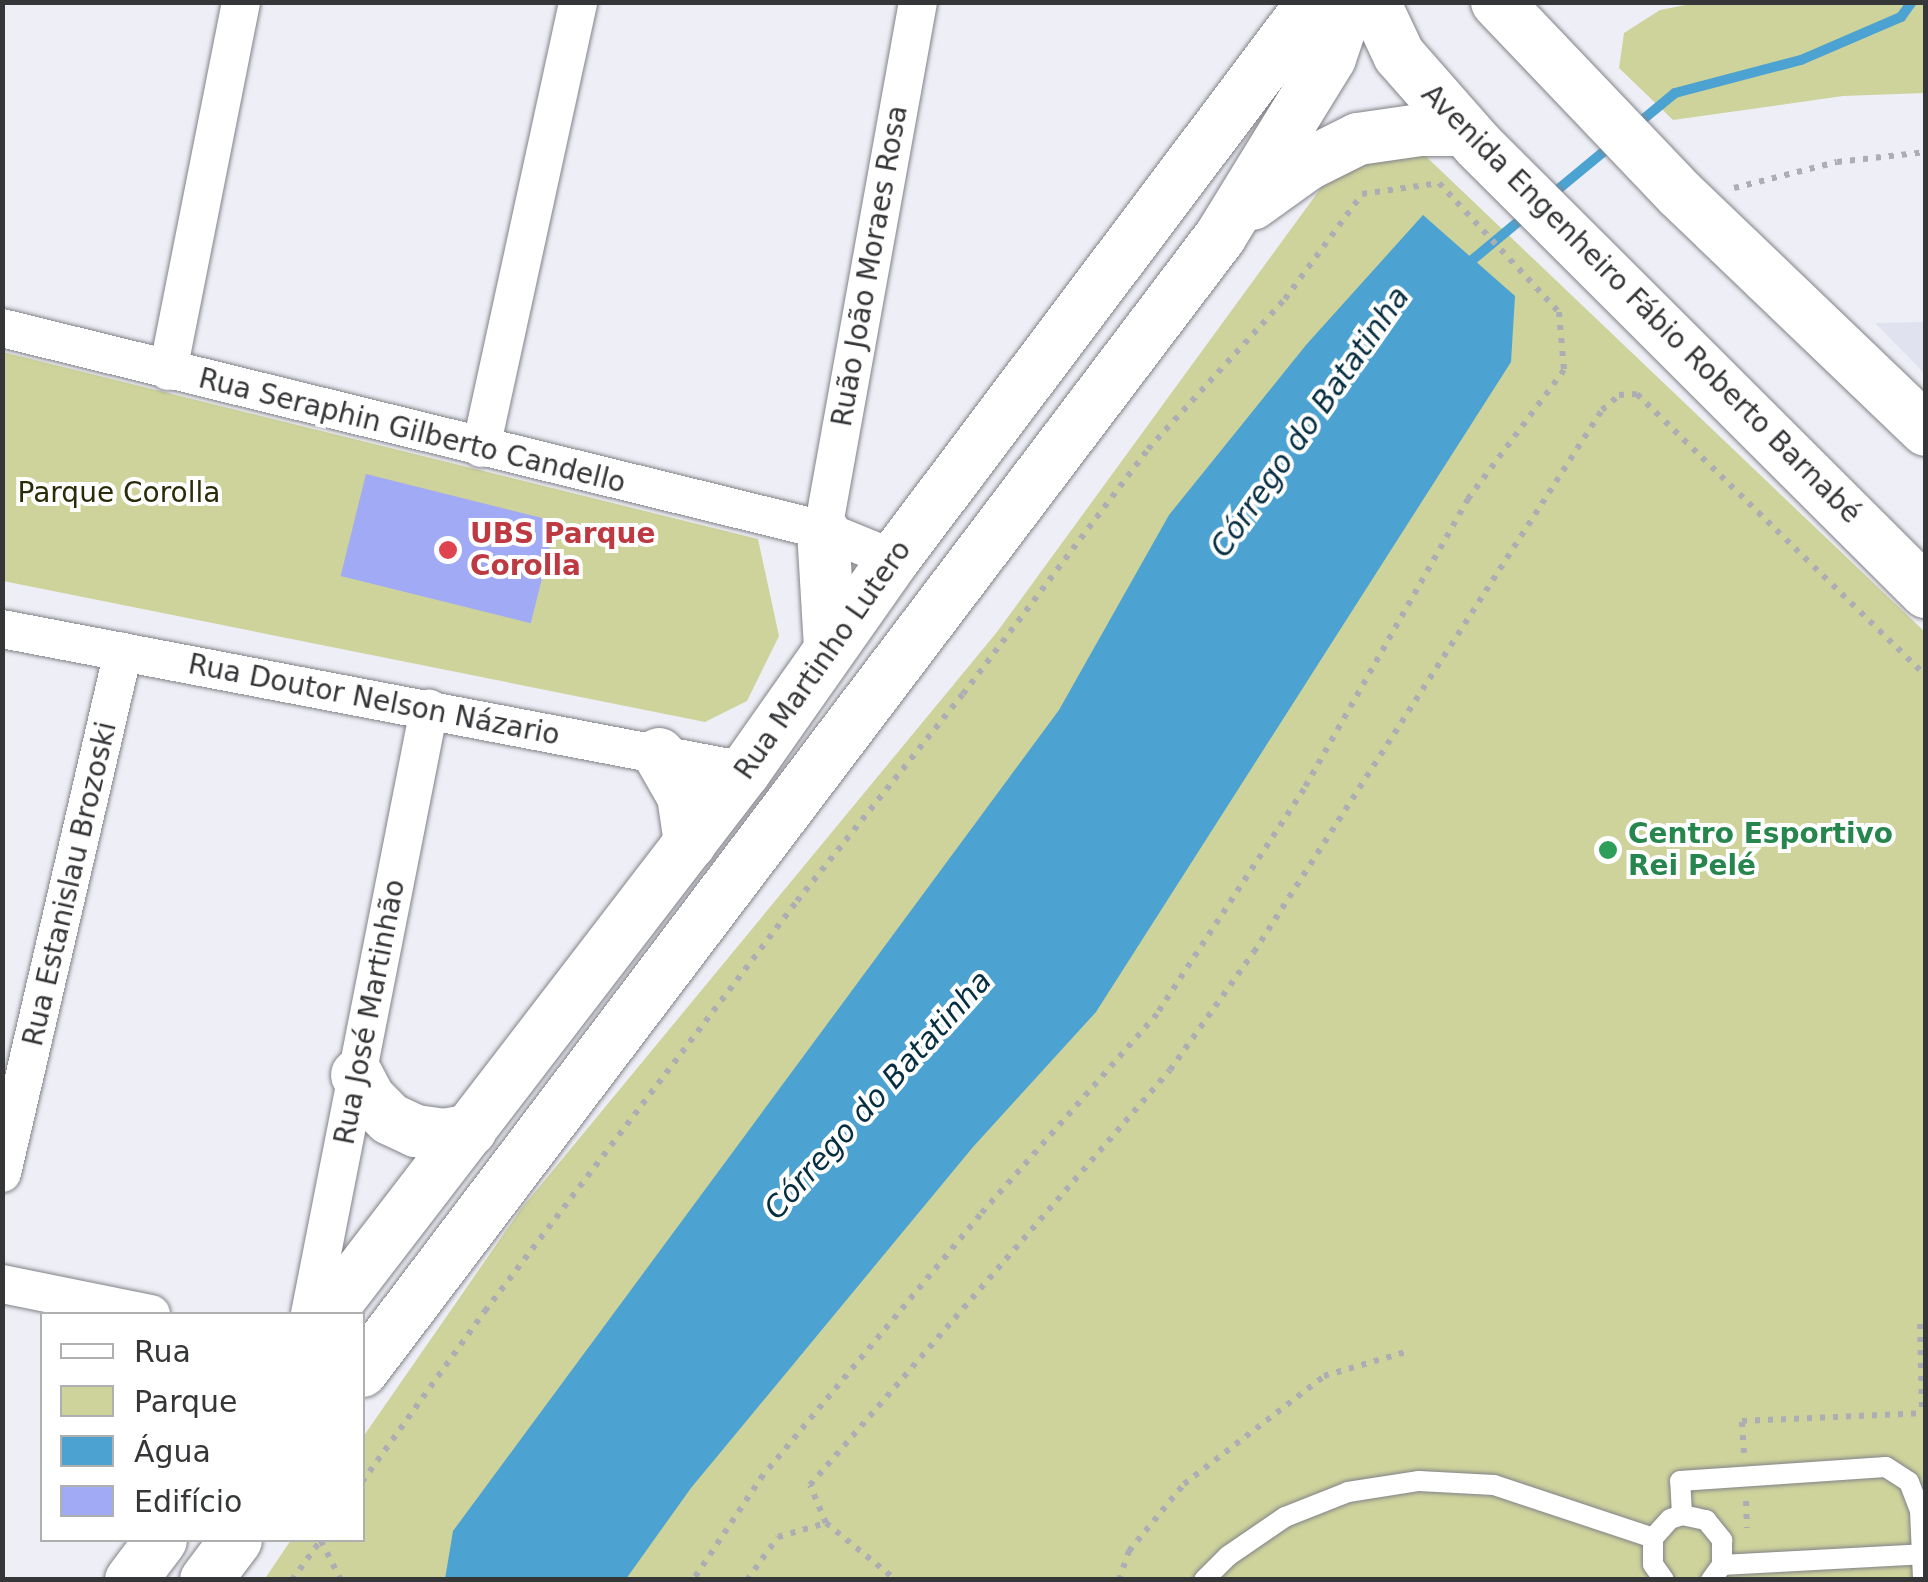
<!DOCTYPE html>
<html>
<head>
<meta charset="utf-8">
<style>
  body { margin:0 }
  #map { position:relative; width:1928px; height:1582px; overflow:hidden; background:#eeeff6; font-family:"DejaVu Sans",sans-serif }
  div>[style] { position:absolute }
  .built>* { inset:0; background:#e0e2ef }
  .green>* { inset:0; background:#ced39c }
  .water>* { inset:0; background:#4ca2d1 }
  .stream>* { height:10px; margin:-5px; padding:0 5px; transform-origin:5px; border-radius:5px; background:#4ca2d1 }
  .building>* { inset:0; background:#a1aaf4; transform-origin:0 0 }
  .path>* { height:6px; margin-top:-3px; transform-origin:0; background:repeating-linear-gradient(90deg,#adaeb3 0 5px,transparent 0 13px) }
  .roads { filter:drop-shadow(0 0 2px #818288) drop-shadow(0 0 2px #818288) }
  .service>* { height:20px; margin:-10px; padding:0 10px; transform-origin:10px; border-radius:10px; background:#fff }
  .minor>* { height:38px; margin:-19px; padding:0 19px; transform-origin:19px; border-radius:19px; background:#fff }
  .secondary>* { height:52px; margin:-26px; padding:0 26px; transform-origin:26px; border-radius:26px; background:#fff }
  .dots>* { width:28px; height:28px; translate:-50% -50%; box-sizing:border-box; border:5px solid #fff; border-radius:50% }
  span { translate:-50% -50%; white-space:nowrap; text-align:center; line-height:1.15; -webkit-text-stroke:8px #fff; paint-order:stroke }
  .street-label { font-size:28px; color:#353638 }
  .park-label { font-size:28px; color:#2a2c07 }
  .health-label { font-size:28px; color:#be3a42; font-weight:700 }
  .left { translate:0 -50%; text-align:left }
  .leisure-label { font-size:28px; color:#27864d; font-weight:700 }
  .water-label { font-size:30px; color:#062e41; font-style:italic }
  .frame { position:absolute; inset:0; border:5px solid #353638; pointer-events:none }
  .legend { position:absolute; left:40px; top:1312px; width:325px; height:230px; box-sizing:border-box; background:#fff; border:2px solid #aeafaf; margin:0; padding:12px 18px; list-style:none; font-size:30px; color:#353638 }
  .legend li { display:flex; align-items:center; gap:20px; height:50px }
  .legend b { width:50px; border:2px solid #aeafaf }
</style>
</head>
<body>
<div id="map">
  <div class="built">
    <div style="clip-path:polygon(1925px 322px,1926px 322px,1925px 374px,1875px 323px)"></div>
  </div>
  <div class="green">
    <div style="clip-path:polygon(1696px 3px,1925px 3px,1925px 93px,1843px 96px,1673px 120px,1619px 68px,1624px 33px,1660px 10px)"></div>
    <div style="clip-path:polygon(1415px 146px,1925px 632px,1925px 1579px,264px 1580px,291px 1540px,362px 1540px,363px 1437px,521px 1209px,997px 632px,1334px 170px)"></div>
    <div style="clip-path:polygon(3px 352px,758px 539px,779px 636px,747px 701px,705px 722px,3px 581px)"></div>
  </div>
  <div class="water">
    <div style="clip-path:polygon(1423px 215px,1515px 296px,1511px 362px,1096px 1012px,973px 1147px,691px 1488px,626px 1579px,445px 1579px,453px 1531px,1059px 710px,1169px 515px,1306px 345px)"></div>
  </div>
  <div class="stream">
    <div style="left:1635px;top:126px;width:52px;rotate:-39.5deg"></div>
    <div style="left:1675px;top:93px;width:130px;rotate:-14.7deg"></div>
    <div style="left:1801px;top:60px;width:109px;rotate:-23.3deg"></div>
    <div style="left:1901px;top:17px;width:19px;rotate:-54deg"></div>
    <div style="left:1550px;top:196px;width:83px;rotate:-39.6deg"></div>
    <div style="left:1465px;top:266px;width:78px;rotate:-39.8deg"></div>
  </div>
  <div class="building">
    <div style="left:366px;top:474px;width:196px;height:105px;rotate:14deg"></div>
  </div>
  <div class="path">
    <div style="left:1734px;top:188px;width:106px;rotate:-14.2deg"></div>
    <div style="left:1837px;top:162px;width:90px;rotate:-6.4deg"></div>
    <div style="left:1920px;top:1324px;width:89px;rotate:88.7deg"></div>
    <div style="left:1744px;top:1453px;width:32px;rotate:-94deg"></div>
    <div style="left:1742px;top:1421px;width:184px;rotate:-2.5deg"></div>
    <div style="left:362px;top:1482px;width:211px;rotate:-54.3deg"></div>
    <div style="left:485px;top:1311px;width:515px;rotate:-52.73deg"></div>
    <div style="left:797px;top:901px;width:265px;rotate:-51.3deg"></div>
    <div style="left:963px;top:694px;width:307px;rotate:-52.9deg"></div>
    <div style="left:1148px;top:449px;width:203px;rotate:-47.6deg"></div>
    <div style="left:1285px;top:299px;width:130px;rotate:-53.7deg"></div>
    <div style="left:1362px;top:194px;width:78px;rotate:-8.1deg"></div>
    <div style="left:1439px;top:183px;width:176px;rotate:47.1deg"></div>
    <div style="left:1559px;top:312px;width:58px;rotate:85.1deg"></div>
    <div style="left:1564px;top:370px;width:161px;rotate:126.7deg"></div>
    <div style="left:1468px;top:499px;width:333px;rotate:119.5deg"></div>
    <div style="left:1304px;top:789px;width:269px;rotate:123.2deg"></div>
    <div style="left:1157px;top:1014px;width:268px;rotate:131.4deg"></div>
    <div style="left:980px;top:1215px;width:339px;rotate:129.8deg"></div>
    <div style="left:763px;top:1475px;width:126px;rotate:123.7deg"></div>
    <div style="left:1746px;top:1501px;width:27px;rotate:88deg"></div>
    <div style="left:826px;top:1523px;width:41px;rotate:-112.8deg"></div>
    <div style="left:810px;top:1485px;width:549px;rotate:-49.06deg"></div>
    <div style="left:1170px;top:1070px;width:145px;rotate:-54.6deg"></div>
    <div style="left:1254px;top:952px;width:644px;rotate:-57.3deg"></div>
    <div style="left:1602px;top:410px;width:23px;rotate:-41deg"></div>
    <div style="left:1619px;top:395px;width:18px;rotate:-3deg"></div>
    <div style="left:1637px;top:394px;width:404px;rotate:44.3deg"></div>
    <div style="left:321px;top:1541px;width:44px;rotate:62.9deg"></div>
    <div style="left:292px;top:1580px;width:49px;rotate:-54.1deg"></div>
    <div style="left:747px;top:1580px;width:53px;rotate:-54.2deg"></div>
    <div style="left:778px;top:1537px;width:50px;rotate:-16.3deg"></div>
    <div style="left:826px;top:1523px;width:90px;rotate:39.2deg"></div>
    <div style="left:1119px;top:1580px;width:31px;rotate:-71deg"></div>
    <div style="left:1129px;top:1551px;width:87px;rotate:-50.6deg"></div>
    <div style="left:1184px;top:1484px;width:177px;rotate:-37.6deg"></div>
    <div style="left:1324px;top:1376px;width:89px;rotate:-16.4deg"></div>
  </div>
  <div class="roads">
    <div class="service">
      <div style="left:1682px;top:1515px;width:34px;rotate:-93deg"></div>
      <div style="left:1680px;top:1481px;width:206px;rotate:-3.9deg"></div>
      <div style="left:1886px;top:1467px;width:27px;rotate:33deg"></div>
      <div style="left:1909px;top:1482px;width:30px;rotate:69deg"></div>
      <div style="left:1920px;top:1510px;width:70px;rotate:87.5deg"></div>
      <div style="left:1722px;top:1565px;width:200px;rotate:-3.1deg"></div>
      <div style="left:1204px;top:1580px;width:34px;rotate:-45deg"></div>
      <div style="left:1228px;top:1556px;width:69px;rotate:-34.4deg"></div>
      <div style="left:1285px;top:1517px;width:68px;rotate:-21.6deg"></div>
      <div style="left:1348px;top:1492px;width:72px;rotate:-8.8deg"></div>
      <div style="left:1419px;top:1481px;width:75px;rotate:3.1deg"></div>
      <div style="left:1494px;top:1485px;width:168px;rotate:18.4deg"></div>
      <div style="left:1664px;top:1580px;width:19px;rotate:-125deg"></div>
      <div style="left:1653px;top:1564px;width:26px;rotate:-90deg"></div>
      <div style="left:1653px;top:1538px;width:25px;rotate:-48deg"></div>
      <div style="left:1670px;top:1519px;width:13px;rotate:-18deg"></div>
      <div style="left:1682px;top:1515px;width:25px;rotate:12deg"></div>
      <div style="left:1706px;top:1520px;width:26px;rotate:51deg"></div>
      <div style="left:1722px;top:1540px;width:25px;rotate:90deg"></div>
      <div style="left:1722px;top:1565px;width:19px;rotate:126deg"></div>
    </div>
    <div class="minor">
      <div style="left:2px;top:328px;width:845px;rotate:13.82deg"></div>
      <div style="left:823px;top:530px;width:77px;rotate:22.2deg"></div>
      <div style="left:168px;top:371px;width:376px;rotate:-78.8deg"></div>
      <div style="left:481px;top:448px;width:456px;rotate:-77.7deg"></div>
      <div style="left:823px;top:530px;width:536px;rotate:-79.8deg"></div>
      <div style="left:2px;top:629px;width:756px;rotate:10.82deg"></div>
      <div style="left:2px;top:1173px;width:535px;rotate:-76.93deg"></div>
      <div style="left:2px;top:1284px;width:152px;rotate:11.4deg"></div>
      <div style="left:310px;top:1314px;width:617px;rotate:-78.87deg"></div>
    </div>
    <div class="secondary">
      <div style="left:1374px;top:2px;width:59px;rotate:64.7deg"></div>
      <div style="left:1399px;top:55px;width:120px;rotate:48.7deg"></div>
      <div style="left:1478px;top:145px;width:633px;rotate:44.94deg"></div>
      <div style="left:1497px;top:2px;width:265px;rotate:46.4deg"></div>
      <div style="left:1680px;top:194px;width:341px;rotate:43.8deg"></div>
      <div style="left:1252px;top:204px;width:69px;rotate:-35.5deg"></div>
      <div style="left:1308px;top:164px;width:56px;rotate:-26.6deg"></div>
      <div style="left:1358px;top:139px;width:63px;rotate:-8.3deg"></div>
      <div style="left:1420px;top:130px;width:44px"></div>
      <div style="left:823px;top:530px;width:117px;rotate:86.6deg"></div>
      <div style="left:659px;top:754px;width:48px;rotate:60.3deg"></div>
      <div style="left:683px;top:796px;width:48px;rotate:81.5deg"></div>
      <div style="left:357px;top:1075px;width:27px;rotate:62deg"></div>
      <div style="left:370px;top:1099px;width:28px;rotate:45deg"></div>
      <div style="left:390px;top:1119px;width:29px;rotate:25deg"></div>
      <div style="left:416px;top:1131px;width:27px;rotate:8deg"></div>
      <div style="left:443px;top:1135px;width:28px;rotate:-10deg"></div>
      <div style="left:328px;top:1314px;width:685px;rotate:-52.48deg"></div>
      <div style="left:745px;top:771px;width:259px;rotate:-54.9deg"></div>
      <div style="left:894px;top:559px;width:697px;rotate:-53.05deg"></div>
      <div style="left:362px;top:1371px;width:1422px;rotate:-52.89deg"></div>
      <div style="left:1220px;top:237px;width:210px;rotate:-58.4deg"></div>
      <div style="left:1330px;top:58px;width:59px;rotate:-71.3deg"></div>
      <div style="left:131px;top:1580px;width:50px;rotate:-53.1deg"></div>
      <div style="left:206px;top:1580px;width:50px;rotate:-53.1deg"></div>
    </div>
  </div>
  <div class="dots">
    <div style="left:448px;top:550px;background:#e0444e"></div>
    <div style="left:1608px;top:850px;background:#2e9e5b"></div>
  </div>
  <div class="street-label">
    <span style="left:870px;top:266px;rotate:-80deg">Ruão João Moraes Rosa</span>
    <span style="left:1641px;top:304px;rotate:45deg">Avenida Engenheiro Fábio Roberto Barnabé</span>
    <span style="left:412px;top:431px;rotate:14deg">Rua Seraphin Gilberto Candello</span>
    <span style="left:823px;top:660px;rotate:-55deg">Rua Martinho Lutero</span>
    <span style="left:374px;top:700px;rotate:11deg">Rua Doutor Nelson Názario</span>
    <span style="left:70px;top:884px;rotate:-77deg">Rua Estanislau Brozoski</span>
    <span style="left:370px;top:1012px;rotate:-79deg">Rua José Martinhão</span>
  </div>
  <div class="park-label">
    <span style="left:119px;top:493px">Parque Corolla</span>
  </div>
  <div class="health-label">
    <span class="left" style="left:470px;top:550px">UBS Parque<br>Corolla</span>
  </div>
  <div class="leisure-label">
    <span class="left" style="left:1628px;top:850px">Centro Esportivo<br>Rei Pelé</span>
  </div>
  <div class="water-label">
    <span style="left:1310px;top:422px;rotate:-55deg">Córrego do Batatinha</span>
    <span style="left:878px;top:1095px;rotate:-48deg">Córrego do Batatinha</span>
  </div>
  <div class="frame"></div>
  <ul class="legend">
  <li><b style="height:12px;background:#fff"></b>Rua</li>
  <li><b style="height:28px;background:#ced39c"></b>Parque</li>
  <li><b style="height:28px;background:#4ca2d1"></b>Água</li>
  <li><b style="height:28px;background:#a1aaf4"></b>Edifício</li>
  </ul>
</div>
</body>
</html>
